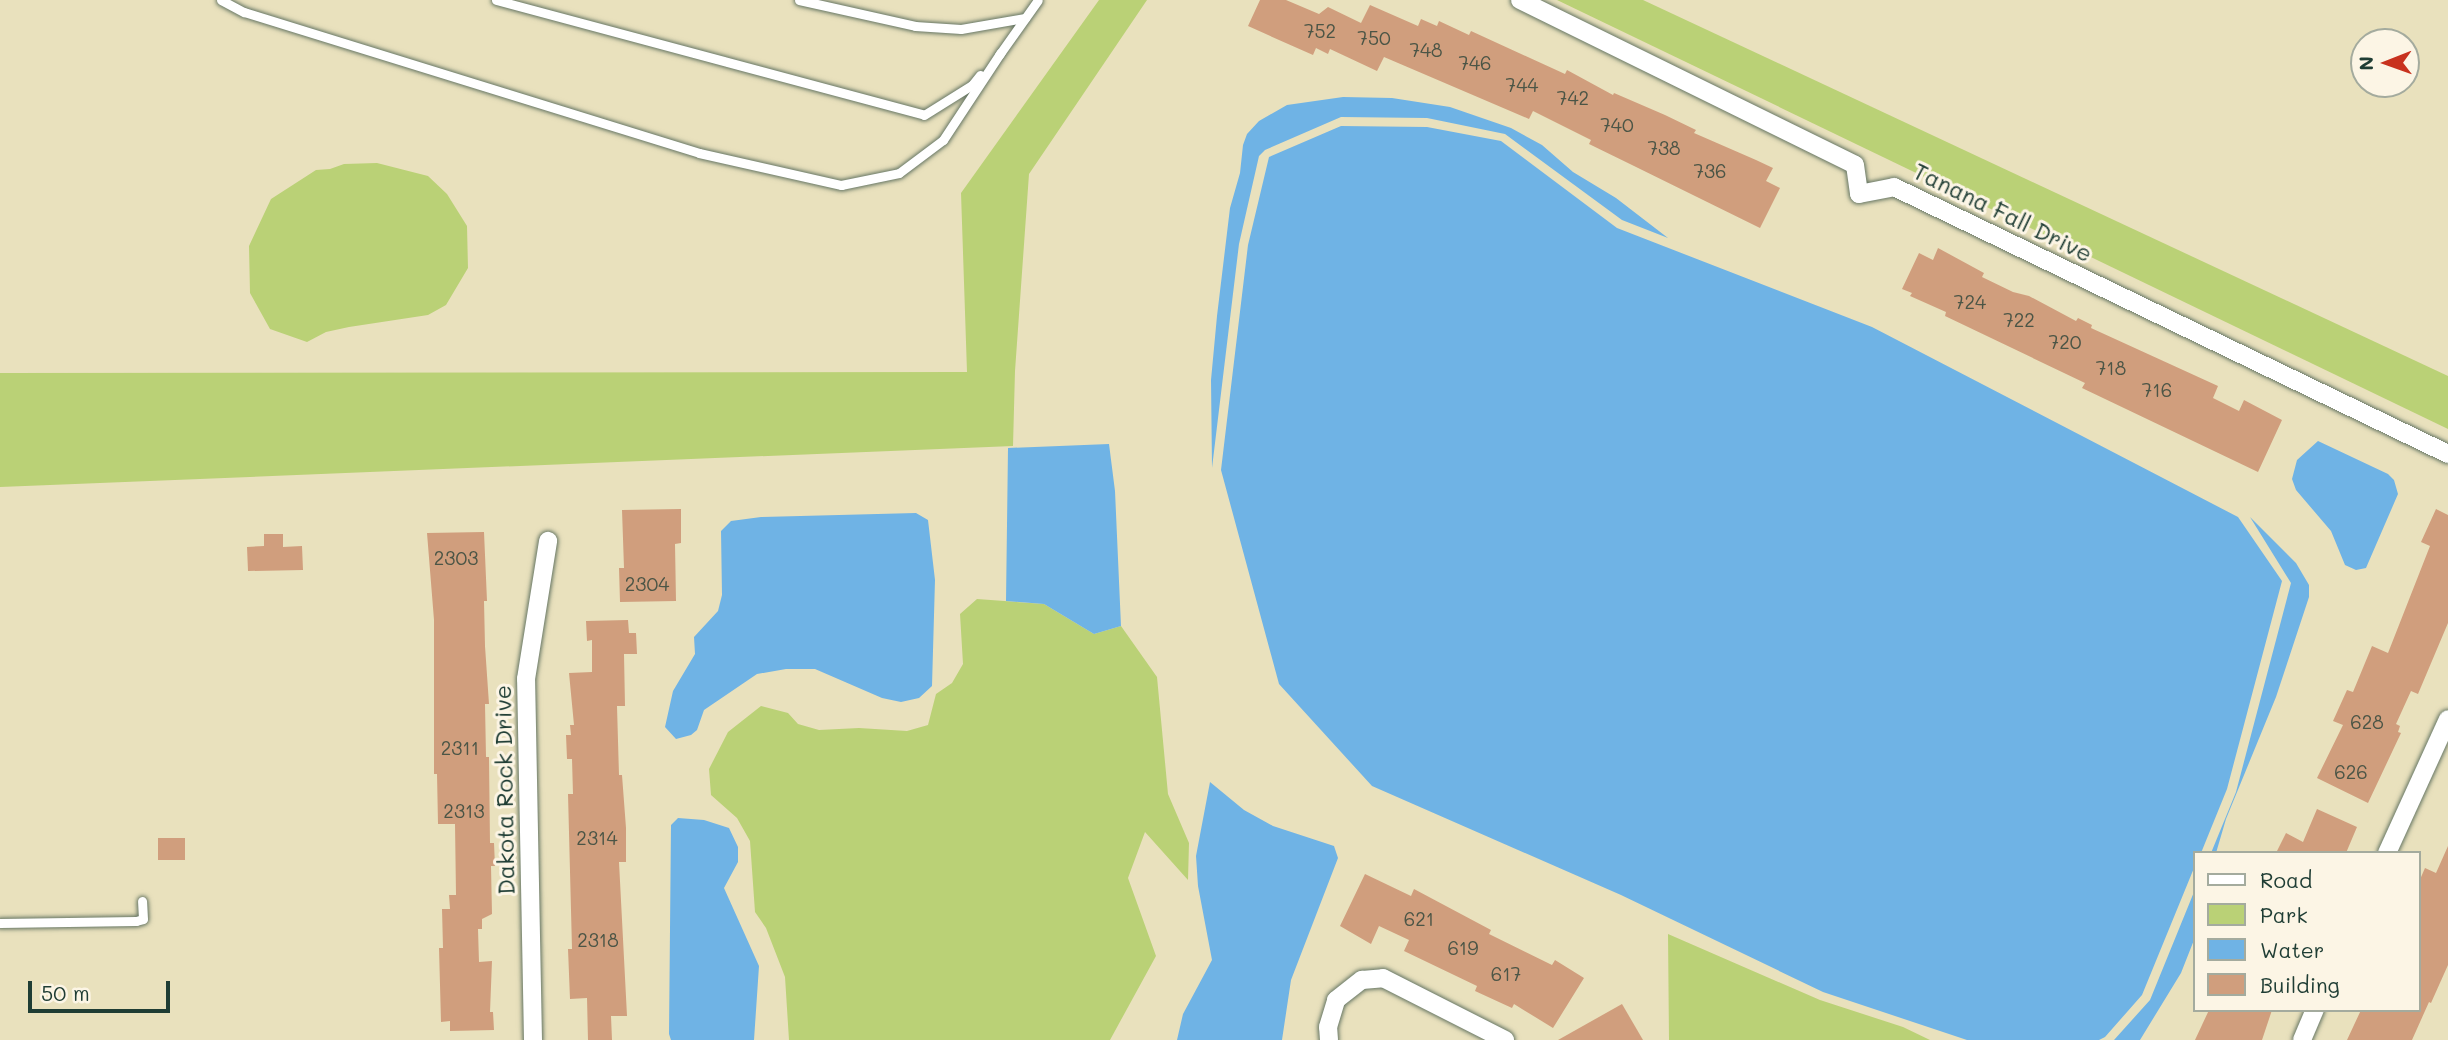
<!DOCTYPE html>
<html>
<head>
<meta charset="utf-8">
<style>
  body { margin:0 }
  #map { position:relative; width:2448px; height:1040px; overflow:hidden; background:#e9e1bd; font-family:Mali,sans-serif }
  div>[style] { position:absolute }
  .green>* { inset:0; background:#bad176 }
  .water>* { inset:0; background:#6fb3e5 }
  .building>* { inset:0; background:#d09e7d; transform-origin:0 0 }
  .roads { filter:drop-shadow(0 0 2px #667664) drop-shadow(0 0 2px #667664) }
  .lane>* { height:9px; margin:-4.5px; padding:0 4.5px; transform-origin:4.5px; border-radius:4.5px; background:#fff }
  .street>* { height:18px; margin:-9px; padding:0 9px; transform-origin:9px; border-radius:9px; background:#fff }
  span { translate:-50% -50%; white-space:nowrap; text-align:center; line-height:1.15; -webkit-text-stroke:6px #fcf5e5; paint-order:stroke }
  .number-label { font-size:19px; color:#4b5546 }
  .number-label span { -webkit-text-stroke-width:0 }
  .street-label { font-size:23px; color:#1f3d34 }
  .legend { position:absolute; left:2193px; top:851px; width:228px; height:161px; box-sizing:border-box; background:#fcf5e5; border:2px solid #a4ab9e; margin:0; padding:9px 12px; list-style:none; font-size:21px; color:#1f3d34 }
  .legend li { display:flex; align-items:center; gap:14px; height:35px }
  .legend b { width:35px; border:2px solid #a4ab9e }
  .north { position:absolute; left:2350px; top:28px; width:70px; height:70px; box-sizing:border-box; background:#fcf5e5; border:2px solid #a4ab9e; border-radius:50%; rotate:269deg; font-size:19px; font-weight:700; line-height:28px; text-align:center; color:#1f3d34 }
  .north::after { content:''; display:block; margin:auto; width:24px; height:32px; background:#c8321e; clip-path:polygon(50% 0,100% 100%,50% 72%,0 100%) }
  .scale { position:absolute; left:28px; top:981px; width:142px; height:32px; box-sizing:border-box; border:4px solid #1f3d34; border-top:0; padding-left:9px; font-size:21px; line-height:24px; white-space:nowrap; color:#1f3d34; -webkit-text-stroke:5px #fcf5e5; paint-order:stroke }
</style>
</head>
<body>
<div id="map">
  <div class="green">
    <div style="clip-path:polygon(1099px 0,1147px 0,1029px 174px,1015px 371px,1013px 446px,0 487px,0 373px,967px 372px,961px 193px)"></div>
    <div style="clip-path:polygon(1557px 0,1643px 0,2448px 376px,2448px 429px)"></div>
    <div style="clip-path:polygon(377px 163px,428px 176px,447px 194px,467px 226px,468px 268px,446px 305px,428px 315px,349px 327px,326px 332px,307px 342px,270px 329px,250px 293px,249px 246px,271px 199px,316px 170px,330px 169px,344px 164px)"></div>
    <div style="clip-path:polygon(977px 599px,1044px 604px,1094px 634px,1121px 626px,1157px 677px,1168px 794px,1189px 843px,1188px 880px,1145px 832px,1128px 878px,1156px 956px,1110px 1040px,789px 1040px,785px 977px,766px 928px,755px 912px,750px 841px,737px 818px,711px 795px,709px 769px,728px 732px,761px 706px,788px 713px,798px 724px,819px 730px,859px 728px,907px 731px,928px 725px,936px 694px,952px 683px,963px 664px,960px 614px)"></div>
    <div style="clip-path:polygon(1668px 934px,1820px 1000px,1903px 1027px,1930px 1040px,1669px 1040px)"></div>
  </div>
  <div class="water">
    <div style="clip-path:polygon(1343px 97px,1392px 98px,1450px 107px,1511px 128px,1542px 145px,1573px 172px,1616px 198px,1668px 238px,1622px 220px,1505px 134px,1427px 118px,1341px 117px,1265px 150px,1259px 156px,1239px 244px,1212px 468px,1211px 380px,1217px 316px,1230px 208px,1240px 173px,1243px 145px,1247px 134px,1259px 121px,1287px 105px)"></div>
    <div style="clip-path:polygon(1341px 126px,1427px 127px,1501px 141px,1617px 228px,1872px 327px,2238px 517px,2282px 581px,2227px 789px,2201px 853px,2194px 853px,2194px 868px,2142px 995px,2105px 1037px,2099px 1040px,1967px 1040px,1823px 992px,1621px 895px,1372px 786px,1279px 684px,1221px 470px,1248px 245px,1269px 157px)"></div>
    <div style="clip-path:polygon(2318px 441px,2388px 474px,2394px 480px,2398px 494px,2366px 568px,2356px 570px,2345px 565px,2331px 531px,2296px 490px,2292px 479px,2297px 460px)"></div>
    <div style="clip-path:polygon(1109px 444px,1115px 491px,1121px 626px,1094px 634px,1044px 604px,1006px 601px,1008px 448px)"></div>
    <div style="clip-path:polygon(916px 513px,928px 520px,935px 580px,932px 686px,919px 698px,901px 702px,882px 698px,815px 669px,786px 669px,757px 674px,704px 710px,697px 730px,691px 735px,676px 739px,665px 727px,673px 691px,695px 654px,694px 637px,718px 611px,722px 595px,721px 531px,731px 521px,761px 517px)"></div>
    <div style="clip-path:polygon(2250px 517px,2296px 563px,2309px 585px,2309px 597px,2276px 697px,2226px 819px,2216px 853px,2211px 853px,2236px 792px,2291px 583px)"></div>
    <div style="clip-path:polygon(1210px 782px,1244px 810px,1273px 826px,1334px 846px,1338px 858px,1291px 980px,1282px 1040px,1177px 1040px,1183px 1014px,1212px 960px,1198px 886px,1196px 856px)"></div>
    <div style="clip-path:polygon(678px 818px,704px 820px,729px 828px,738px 847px,738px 862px,724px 888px,759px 966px,754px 1040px,671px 1040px,669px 1034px,671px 825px)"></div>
    <div style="clip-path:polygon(2194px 892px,2194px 940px,2181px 973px,2140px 1040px,2114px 1040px,2150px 1000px)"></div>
  </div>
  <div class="building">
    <div style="clip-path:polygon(1260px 0,1286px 0,1319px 14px,1328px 7px,1361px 23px,1370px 5px,1418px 26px,1421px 19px,1437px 26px,1439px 21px,1469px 35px,1471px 31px,1565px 74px,1567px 70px,1613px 95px,1614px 93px,1665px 115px,1696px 130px,1694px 133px,1756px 160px,1773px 168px,1766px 181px,1780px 188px,1760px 228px,1632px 165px,1589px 144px,1591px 140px,1533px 111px,1529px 119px,1384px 57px,1377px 71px,1330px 49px,1328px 54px,1316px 48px,1313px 55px,1279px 40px,1248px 26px)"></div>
    <div style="clip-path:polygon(1938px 248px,1984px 273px,1982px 277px,2013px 292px,2029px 296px,2076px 321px,2078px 318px,2092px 325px,2091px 328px,2218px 386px,2213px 398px,2239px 411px,2244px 400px,2282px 420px,2258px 472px,2082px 388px,2085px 383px,1945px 316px,1946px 312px,1910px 296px,1912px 293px,1902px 289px,1919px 253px,1933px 260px)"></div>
    <div style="clip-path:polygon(681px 509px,681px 543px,675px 544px,676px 601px,620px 602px,619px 568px,624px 568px,622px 510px)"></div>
    <div style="clip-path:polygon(2436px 509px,2448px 515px,2448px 623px,2418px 694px,2411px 691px,2396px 724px,2400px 726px,2398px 732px,2401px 733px,2368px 803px,2317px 778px,2343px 725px,2333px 721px,2347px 690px,2353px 692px,2372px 646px,2388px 653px,2430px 546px,2421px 542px)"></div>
    <div style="clip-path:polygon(484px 532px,487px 601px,484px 601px,485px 646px,489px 704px,485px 704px,486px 757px,489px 757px,490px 843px,494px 843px,495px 866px,491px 866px,492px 914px,482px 919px,482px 929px,478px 929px,479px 962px,492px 961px,490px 1012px,493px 1012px,494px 1030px,450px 1031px,450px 1021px,441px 1022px,439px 948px,443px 948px,442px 909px,450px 909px,449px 895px,456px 895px,455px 824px,438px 824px,437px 774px,434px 774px,434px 620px,427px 533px)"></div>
    <div style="clip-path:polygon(264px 534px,283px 534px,283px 547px,302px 546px,303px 570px,248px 571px,247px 547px,264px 546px)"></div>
    <div style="clip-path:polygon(628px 620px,629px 633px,636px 633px,637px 654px,624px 654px,625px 706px,617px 706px,619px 775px,622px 775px,626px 828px,626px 862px,619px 862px,627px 1016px,611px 1016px,612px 1040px,588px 1040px,587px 998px,570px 999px,568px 949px,572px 949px,568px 794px,573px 794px,572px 759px,567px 759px,566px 735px,571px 735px,570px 725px,574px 725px,569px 673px,592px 672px,592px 640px,587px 641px,586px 621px)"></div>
    <div style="clip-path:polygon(2317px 809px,2357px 827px,2346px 853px,2276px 853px,2286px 833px,2303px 842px)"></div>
    <div style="left:158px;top:838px;width:27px;height:22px"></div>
    <div style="clip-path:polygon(2448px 846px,2448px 965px,2431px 1003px,2429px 1002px,2412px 1040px,2347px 1040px,2361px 1010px,2418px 1010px,2418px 884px,2425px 868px,2436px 873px)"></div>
    <div style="clip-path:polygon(1365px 874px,1411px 896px,1414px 889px,1491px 930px,1489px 934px,1552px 965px,1555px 960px,1584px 978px,1553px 1028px,1514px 1004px,1512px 1008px,1475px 991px,1477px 986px,1404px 951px,1409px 940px,1379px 926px,1371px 944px,1340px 926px)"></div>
    <div style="clip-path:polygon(1622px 1004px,1643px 1040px,1558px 1040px)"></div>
    <div style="clip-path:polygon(2209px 1010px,2272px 1010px,2262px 1040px,2195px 1040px)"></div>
  </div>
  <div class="roads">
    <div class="lane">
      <div style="left:221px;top:0;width:26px;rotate:28deg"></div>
      <div style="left:244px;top:12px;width:476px;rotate:17.2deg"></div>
      <div style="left:699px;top:153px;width:146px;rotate:12.7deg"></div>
      <div style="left:841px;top:185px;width:59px;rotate:-11.7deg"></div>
      <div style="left:899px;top:173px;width:55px;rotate:-36.9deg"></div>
      <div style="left:943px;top:140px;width:105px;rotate:-56.6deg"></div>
      <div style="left:496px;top:0;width:443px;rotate:15deg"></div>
      <div style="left:924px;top:115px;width:57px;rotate:-32deg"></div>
      <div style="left:972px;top:85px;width:13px;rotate:-51deg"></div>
      <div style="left:799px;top:0;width:119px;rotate:12.6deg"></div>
      <div style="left:915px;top:26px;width:46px;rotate:3.7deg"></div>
      <div style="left:961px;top:29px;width:65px;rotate:-9.8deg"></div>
      <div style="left:999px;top:55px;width:67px;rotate:-54.7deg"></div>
      <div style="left:0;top:923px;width:136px;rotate:-0.8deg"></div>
      <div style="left:136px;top:921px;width:7px;rotate:-16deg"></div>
      <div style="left:143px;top:919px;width:18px;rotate:-93deg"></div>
    </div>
    <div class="street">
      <div style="left:1520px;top:0;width:373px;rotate:26.2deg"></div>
      <div style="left:1855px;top:165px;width:29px;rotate:82deg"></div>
      <div style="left:1859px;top:194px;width:36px;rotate:-11deg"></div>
      <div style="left:1894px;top:187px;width:615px;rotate:25.73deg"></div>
      <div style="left:2387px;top:853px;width:147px;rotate:-65.5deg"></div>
      <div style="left:533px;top:1040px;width:361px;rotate:-91.1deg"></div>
      <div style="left:526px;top:679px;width:140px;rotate:-80.9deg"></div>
      <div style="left:1329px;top:1040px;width:13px;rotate:-94deg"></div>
      <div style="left:1328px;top:1027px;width:28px;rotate:-73deg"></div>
      <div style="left:1336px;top:1000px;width:33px;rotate:-38deg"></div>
      <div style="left:1362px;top:980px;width:21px;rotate:-5deg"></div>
      <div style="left:1383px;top:978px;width:137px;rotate:26.9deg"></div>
      <div style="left:2302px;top:1040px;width:33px;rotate:-67deg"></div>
    </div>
  </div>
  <div class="number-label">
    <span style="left:1320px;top:31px">752</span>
    <span style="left:1374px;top:38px">750</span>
    <span style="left:1426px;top:50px">748</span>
    <span style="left:1475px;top:63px">746</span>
    <span style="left:1522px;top:85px">744</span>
    <span style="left:1573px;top:98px">742</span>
    <span style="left:1617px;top:125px">740</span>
    <span style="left:1664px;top:148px">738</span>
    <span style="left:1710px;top:171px">736</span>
    <span style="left:1970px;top:302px">724</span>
    <span style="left:2019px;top:320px">722</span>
    <span style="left:2065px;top:342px">720</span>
    <span style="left:2111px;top:368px">718</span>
    <span style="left:2157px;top:390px">716</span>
    <span style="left:456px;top:558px">2303</span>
    <span style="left:647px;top:584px">2304</span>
    <span style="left:2367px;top:722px">628</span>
    <span style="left:460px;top:748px">2311</span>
    <span style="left:2351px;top:772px">626</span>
    <span style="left:464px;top:811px">2313</span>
    <span style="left:597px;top:838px">2314</span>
    <span style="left:1419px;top:919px">621</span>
    <span style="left:598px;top:940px">2318</span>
    <span style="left:1463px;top:948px">619</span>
    <span style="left:1506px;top:974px">617</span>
  </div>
  <div class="street-label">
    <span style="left:2003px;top:212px;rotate:26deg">Tanana Fall Drive</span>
    <span style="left:504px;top:790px;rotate:-91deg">Dakota Rock Drive</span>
  </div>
  <ul class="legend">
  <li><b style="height:9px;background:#fff"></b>Road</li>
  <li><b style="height:19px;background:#bad176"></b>Park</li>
  <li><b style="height:19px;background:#6fb3e5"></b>Water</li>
  <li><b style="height:19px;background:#d09e7d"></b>Building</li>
  </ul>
  <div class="north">N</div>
  <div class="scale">50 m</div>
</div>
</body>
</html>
